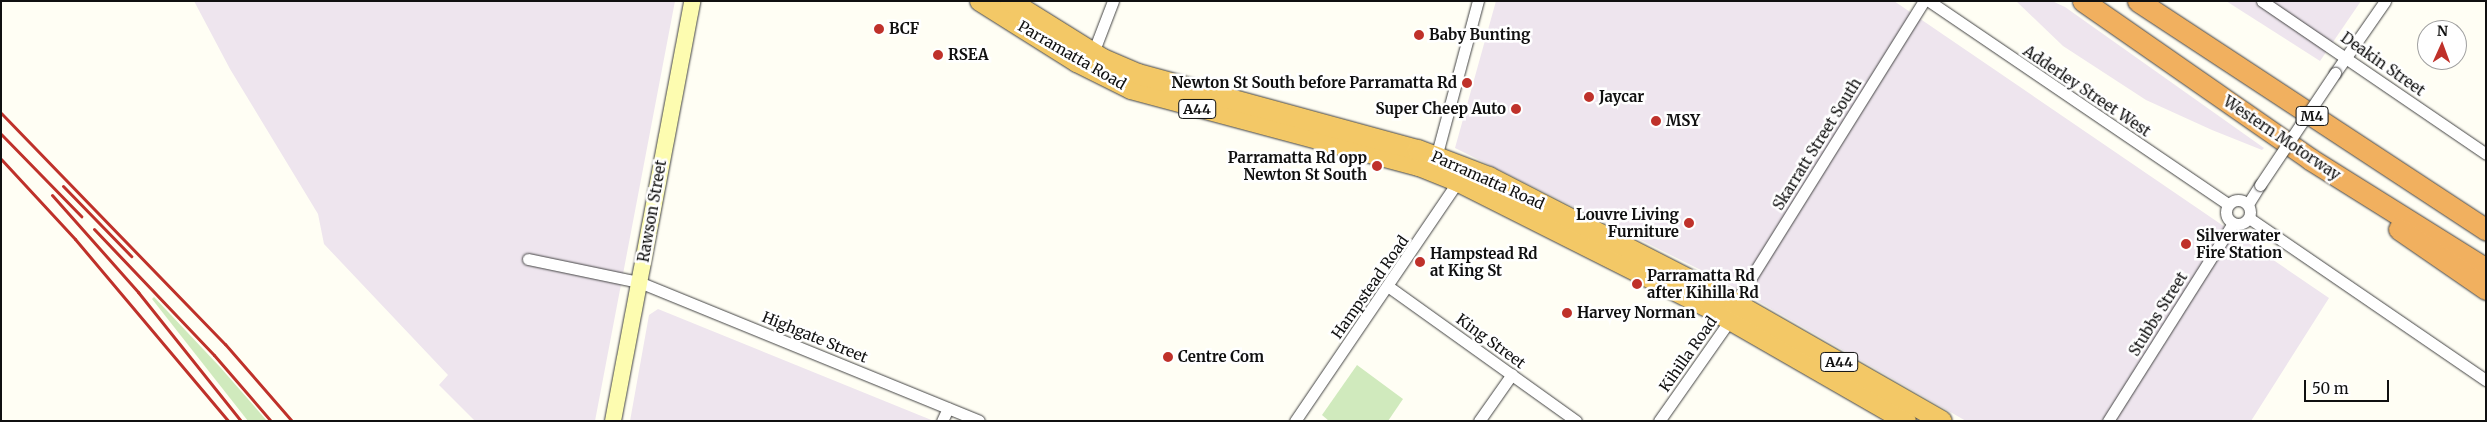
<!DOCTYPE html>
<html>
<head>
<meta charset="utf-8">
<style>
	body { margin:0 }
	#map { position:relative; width:2487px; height:422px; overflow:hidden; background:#fffef4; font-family:Merriweather,serif }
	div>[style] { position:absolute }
	.industrial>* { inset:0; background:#eee5ee }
	.green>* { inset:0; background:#d0eabd }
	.roads { filter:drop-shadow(0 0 1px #434343) drop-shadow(0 0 1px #434343) }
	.minor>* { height:11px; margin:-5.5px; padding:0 5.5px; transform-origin:5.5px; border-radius:5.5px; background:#fff }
	.minor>.ring { margin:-5.5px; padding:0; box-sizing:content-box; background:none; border:11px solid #fff; border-radius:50% }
	.secondary>* { height:16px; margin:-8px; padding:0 8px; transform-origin:8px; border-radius:8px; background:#fdfcb0 }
	.trunk>* { height:20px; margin:-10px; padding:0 10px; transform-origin:10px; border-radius:10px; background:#f3c866 }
	.motorway>* { height:21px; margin:-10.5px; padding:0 10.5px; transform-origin:10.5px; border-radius:10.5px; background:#f1b05f }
	.rail>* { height:3px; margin:-1.5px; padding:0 1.5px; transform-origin:1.5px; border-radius:1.5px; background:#bf312a }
	.bridges { filter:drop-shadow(0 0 1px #434343) drop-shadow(0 0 1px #434343) }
	.minor-bridge>* { height:11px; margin:-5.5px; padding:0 5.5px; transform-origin:5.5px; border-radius:5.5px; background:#fff }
	.dots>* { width:14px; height:14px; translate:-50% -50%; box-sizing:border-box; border:2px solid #fff; border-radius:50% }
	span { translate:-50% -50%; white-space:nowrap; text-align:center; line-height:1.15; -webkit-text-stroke:5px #fff; paint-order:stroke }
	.shield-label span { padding:1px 4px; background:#fff; border:1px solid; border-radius:4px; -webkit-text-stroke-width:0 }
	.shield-label { font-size:14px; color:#101010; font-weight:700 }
	.poi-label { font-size:15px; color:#101010; font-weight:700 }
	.left { translate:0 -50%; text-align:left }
	.right { translate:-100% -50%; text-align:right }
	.street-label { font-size:15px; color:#101010 }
	.frame { position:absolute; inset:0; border:2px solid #101010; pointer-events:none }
	.north { position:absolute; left:2417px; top:20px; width:50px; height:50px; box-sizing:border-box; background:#fff; border:1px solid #9f9f9f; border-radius:50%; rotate:2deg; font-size:14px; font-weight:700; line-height:20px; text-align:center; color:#101010 }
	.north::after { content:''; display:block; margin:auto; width:18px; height:22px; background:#bf312a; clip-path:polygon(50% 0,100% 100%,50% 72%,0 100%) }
	.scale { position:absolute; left:2304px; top:380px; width:85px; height:22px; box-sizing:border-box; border:2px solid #101010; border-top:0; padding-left:6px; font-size:15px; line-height:18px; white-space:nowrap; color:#101010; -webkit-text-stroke:4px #fff; paint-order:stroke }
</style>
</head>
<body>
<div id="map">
	<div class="industrial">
		<div style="clip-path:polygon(194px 1px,675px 1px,595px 421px,475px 421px,439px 385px,448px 375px,324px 244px,318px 214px,230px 69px)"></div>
		<div style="clip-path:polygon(1496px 1px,1894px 1px,2329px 298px,2251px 421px,1966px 421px,1721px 280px,1455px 148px)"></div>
		<div style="clip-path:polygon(2016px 1px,2052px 1px,2065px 7px,2264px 148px,2262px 150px,2212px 130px,2146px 100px,2063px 46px)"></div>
		<div style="clip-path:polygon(2226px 1px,2361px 1px,2320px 61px)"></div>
		<div style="clip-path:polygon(658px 309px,919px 415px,934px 421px,630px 421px,649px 315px)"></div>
	</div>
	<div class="green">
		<div style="clip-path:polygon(154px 297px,220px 367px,267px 421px,248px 421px,152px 299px)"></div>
		<div style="clip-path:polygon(1357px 365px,1403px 399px,1388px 421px,1329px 421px,1322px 415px)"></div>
	</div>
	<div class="roads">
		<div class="minor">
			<div style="left:1929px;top:1px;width:361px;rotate:34.2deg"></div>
			<div style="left:2262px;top:1px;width:271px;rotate:34.3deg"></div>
			<div style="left:1093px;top:53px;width:56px;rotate:-69deg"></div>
			<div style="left:2335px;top:73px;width:88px;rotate:-55.2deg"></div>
			<div style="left:1435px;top:161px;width:166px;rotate:-75deg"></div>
			<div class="ring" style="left:2226px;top:200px;width:13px;height:13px"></div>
			<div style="left:2248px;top:204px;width:22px;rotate:-58deg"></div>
			<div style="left:2249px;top:218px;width:287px;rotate:34.4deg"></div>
			<div style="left:528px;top:259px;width:113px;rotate:11.7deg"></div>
			<div style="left:639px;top:282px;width:367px;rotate:22.2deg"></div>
			<div style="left:1389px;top:287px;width:230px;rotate:35.6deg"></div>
			<div style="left:942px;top:421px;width:14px;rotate:-65deg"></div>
			<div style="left:1295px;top:421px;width:294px;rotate:-55.8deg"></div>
			<div style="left:1479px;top:421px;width:57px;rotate:-54.9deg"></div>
			<div style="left:1659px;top:421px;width:123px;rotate:-54.9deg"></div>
			<div style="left:1730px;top:320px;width:30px;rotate:-67deg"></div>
			<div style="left:1742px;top:292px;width:343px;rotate:-58deg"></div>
			<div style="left:2108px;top:421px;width:234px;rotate:-57.7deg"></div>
		</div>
		<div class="secondary">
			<div style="left:613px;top:421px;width:427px;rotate:-79.3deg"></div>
		</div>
		<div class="trunk">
			<div style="left:980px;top:1px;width:115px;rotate:32.2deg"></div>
			<div style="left:1077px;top:62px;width:60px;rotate:26.6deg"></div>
			<div style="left:1131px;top:89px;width:298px;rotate:15deg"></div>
			<div style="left:1419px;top:166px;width:43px;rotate:21.8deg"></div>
			<div style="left:1459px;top:182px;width:282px;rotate:26.7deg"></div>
			<div style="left:1711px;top:309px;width:225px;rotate:29.9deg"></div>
			<div style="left:1010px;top:1px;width:110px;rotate:31.9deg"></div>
			<div style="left:1103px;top:59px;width:38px;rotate:23deg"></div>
			<div style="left:1138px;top:74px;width:290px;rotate:15.2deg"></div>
			<div style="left:1418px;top:150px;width:76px;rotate:20.8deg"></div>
			<div style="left:1489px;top:177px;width:276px;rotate:27.1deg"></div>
			<div style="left:1735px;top:303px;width:238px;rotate:29.7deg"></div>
		</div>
		<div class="motorway">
			<div style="left:2083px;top:1px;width:277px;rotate:34.8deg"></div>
			<div style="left:2310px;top:159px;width:208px;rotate:32deg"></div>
			<div style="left:2138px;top:1px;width:417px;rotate:33.3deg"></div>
			<div style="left:2399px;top:229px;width:106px;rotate:34.6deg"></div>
		</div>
	</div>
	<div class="rail">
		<div style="left:1px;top:113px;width:322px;rotate:45.9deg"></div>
		<div style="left:225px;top:344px;width:102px;rotate:49deg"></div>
		<div style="left:1px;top:134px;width:115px;rotate:45.7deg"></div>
		<div style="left:1px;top:159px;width:109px;rotate:47.2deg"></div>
		<div style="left:75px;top:239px;width:238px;rotate:49.9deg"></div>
		<div style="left:63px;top:186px;width:98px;rotate:45.8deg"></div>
		<div style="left:52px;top:195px;width:130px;rotate:48.4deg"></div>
		<div style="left:138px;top:292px;width:165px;rotate:51.4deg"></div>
		<div style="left:94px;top:229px;width:174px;rotate:46.4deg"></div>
		<div style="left:214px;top:355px;width:87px;rotate:49.2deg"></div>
	</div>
	<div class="bridges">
		<div class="minor-bridge">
			<div style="left:2260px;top:185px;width:135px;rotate:-56.2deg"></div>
		</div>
	</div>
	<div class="dots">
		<div style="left:879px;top:29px;background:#bf312a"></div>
		<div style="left:1419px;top:35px;background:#bf312a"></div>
		<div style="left:938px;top:55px;background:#bf312a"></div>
		<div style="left:1467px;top:83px;background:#bf312a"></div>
		<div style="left:1589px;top:97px;background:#bf312a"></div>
		<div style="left:1516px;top:109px;background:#bf312a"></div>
		<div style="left:1656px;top:121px;background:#bf312a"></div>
		<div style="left:1377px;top:166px;background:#bf312a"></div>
		<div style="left:1689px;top:223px;background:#bf312a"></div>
		<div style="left:2186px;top:244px;background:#bf312a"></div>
		<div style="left:1420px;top:262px;background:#bf312a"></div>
		<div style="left:1637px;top:284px;background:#bf312a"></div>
		<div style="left:1567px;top:313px;background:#bf312a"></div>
		<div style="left:1168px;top:357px;background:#bf312a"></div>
	</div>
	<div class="shield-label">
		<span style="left:1197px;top:109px">A44</span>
		<span style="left:2312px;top:116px">M4</span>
		<span style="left:1839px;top:362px">A44</span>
	</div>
	<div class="poi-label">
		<span class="left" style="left:889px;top:29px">BCF</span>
		<span class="left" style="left:1429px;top:35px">Baby Bunting</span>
		<span class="left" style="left:948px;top:55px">RSEA</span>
		<span class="right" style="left:1457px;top:83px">Newton St South before Parramatta Rd</span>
		<span class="left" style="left:1599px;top:97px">Jaycar</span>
		<span class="right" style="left:1506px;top:109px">Super Cheep Auto</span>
		<span class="left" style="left:1666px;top:121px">MSY</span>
		<span class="right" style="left:1367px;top:166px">Parramatta Rd opp<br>Newton St South</span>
		<span class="right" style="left:1679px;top:223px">Louvre Living<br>Furniture</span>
		<span class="left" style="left:2196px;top:244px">Silverwater<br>Fire Station</span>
		<span class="left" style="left:1430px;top:262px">Hampstead Rd<br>at King St</span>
		<span class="left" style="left:1647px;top:284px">Parramatta Rd<br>after Kihilla Rd</span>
		<span class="left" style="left:1577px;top:313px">Harvey Norman</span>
		<span class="left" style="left:1178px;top:357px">Centre Com</span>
	</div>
	<div class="street-label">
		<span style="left:1072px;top:55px;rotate:30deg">Parramatta Road</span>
		<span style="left:2383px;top:64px;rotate:35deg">Deakin Street</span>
		<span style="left:2087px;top:91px;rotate:34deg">Adderley Street West</span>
		<span style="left:2282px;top:138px;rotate:34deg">Western Motorway</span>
		<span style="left:1817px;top:144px;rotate:-58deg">Skarratt Street South</span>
		<span style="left:1488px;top:180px;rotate:24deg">Parramatta Road</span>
		<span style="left:652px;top:211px;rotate:-80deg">Rawson Street</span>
		<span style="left:1370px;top:287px;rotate:-55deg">Hampstead Road</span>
		<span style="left:2158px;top:314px;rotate:-58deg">Stubbs Street</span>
		<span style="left:815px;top:337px;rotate:22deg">Highgate Street</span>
		<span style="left:1491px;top:341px;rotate:36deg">King Street</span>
		<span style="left:1688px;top:354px;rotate:-55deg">Kihilla Road</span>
	</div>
	<div class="frame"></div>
	<div class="north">N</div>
	<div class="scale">50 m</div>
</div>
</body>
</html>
